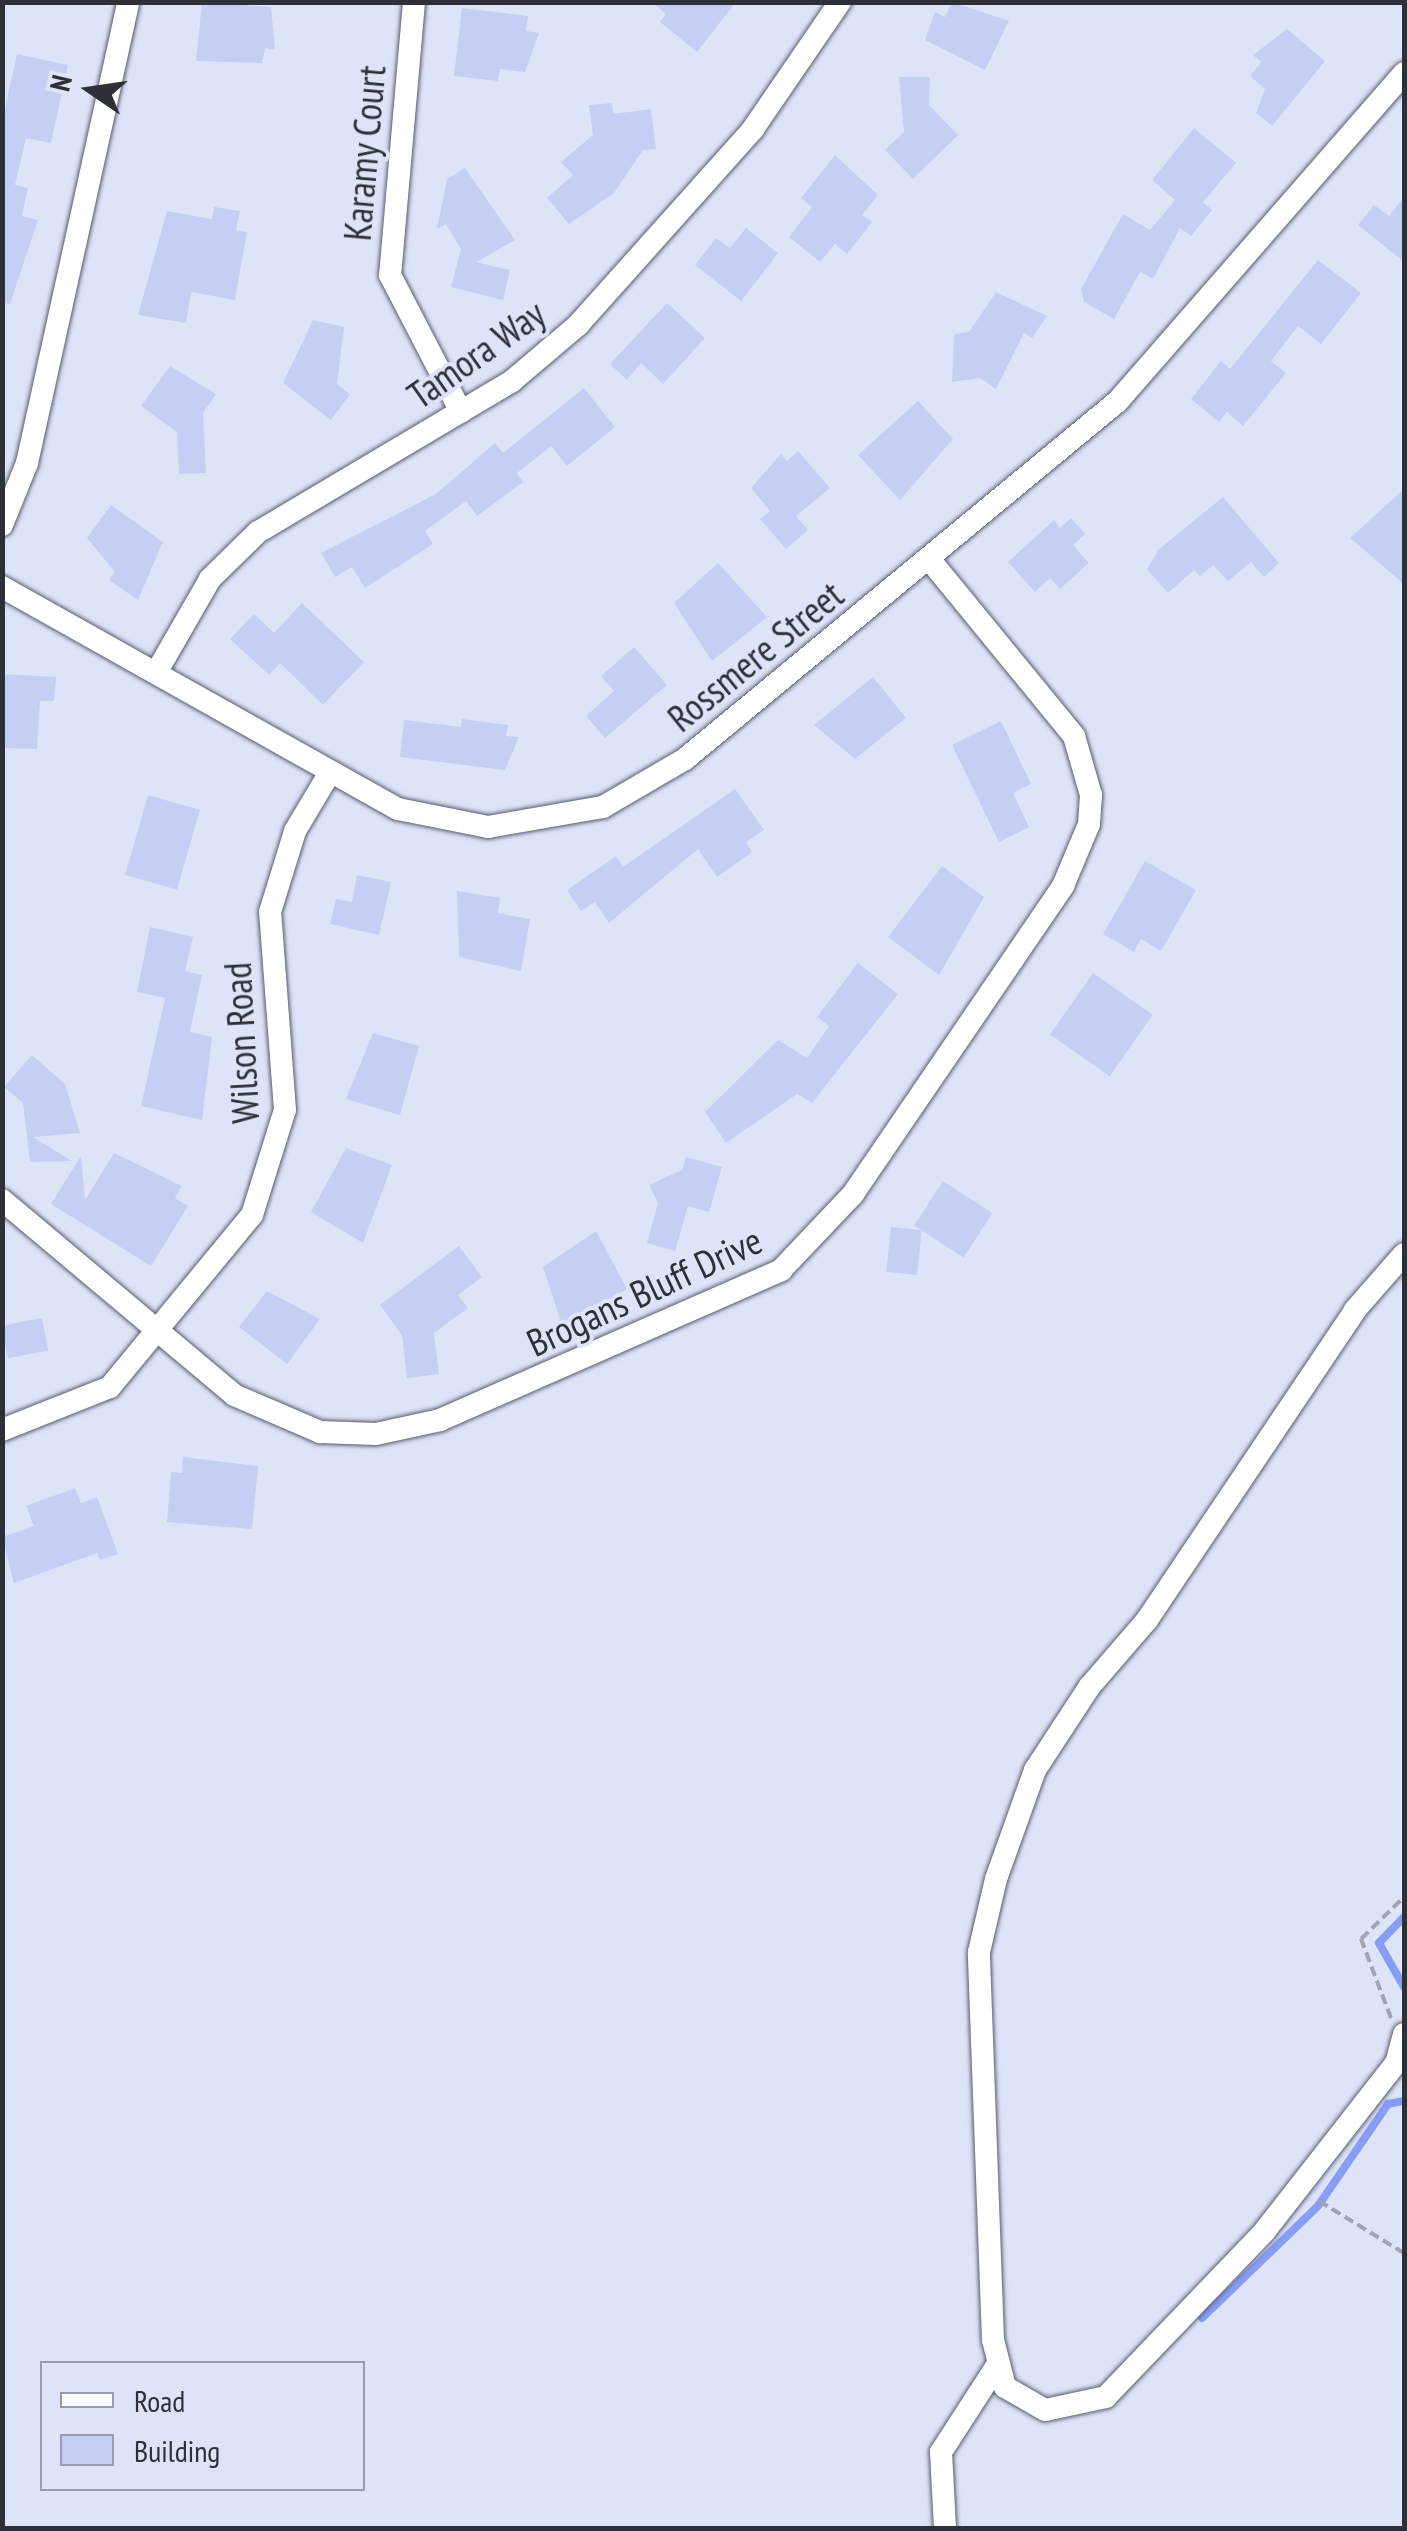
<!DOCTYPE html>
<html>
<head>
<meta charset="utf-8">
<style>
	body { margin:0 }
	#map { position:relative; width:1407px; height:2531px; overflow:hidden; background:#dee4f8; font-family:"PT Sans Narrow",sans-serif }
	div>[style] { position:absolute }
	.stream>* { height:8px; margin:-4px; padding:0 4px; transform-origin:4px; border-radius:4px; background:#899df4 }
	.building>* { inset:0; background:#c4cff3; transform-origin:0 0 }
	.path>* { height:4px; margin-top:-2px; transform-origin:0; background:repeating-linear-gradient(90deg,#a0a4b4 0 10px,transparent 0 15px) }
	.roads { filter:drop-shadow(0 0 2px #575c6c) drop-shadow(0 0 2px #575c6c) }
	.minor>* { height:22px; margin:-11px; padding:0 11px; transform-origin:11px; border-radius:11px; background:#fff }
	span { translate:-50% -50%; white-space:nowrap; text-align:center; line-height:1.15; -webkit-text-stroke:8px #dee4f8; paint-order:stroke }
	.street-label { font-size:38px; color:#2e3038 }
	.frame { position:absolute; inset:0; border:5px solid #2e3038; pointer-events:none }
	.legend { position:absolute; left:40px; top:2361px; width:325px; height:130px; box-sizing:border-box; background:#dee4f8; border:2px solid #989cab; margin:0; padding:12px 18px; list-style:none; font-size:30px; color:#2e3038 }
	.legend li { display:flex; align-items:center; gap:20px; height:50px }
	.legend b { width:50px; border:2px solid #989cab }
	.north { position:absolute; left:40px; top:40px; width:100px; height:100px; -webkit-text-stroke:8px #dee4f8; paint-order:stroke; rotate:283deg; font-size:28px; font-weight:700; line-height:40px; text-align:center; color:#2e3038 }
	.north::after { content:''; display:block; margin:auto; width:35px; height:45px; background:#2e3038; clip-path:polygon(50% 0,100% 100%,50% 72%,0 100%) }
</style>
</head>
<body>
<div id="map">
	<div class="stream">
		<div style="left:1404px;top:1917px;width:36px;rotate:134deg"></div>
		<div style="left:1379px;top:1943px;width:51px;rotate:60.4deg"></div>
		<div style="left:1202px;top:2318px;width:161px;rotate:-44deg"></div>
		<div style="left:1318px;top:2206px;width:124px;rotate:-55.5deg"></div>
		<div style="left:1388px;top:2104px;width:15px;rotate:-11deg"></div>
	</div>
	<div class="building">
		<div style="clip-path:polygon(202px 2px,271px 7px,275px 50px,265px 48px,262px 63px,196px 61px)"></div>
		<div style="clip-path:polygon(652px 2px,736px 2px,697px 52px,660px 22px,666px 14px)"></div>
		<div style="clip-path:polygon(952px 2px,1009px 21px,985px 70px,925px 40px,935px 12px,945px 17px)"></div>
		<div style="clip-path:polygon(462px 8px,528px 16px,526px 31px,539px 33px,525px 72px,500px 69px,498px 81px,454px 76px)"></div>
		<div style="clip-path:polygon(1287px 29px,1325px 61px,1272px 126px,1256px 113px,1265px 89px,1250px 76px,1261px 62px,1253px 55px)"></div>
		<div style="clip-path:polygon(17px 54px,68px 65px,51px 143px,26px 138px,15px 185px,28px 188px,22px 216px,38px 220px,10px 304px,2px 303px,2px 122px)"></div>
		<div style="clip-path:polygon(899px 77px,930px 77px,929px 105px,958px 135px,913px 179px,885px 150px,904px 132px)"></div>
		<div style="clip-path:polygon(612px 103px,613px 114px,651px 109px,656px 149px,643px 150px,614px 193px,569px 224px,547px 198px,573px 175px,561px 162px,593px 135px,589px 105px)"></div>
		<div style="clip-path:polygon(1194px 128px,1236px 163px,1203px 202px,1212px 210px,1191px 236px,1180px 228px,1153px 279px,1140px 272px,1114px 319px,1084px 302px,1081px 289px,1123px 214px,1150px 230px,1175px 200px,1152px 180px)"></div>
		<div style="clip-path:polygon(835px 155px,878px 195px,862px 215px,872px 222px,847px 254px,835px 244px,820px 262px,789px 237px,812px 207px,801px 198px)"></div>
		<div style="clip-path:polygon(465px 168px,515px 240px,476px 262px,510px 270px,503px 300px,451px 287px,461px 249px,446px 224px,437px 229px,447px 179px)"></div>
		<div style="clip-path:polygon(1404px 197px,1404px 262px,1358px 225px,1374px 205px,1389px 216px)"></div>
		<div style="clip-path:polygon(214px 207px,240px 211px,236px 230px,247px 232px,235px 300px,191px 292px,186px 323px,138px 315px,167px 211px,212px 219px)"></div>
		<div style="clip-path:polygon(746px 228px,778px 253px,741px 301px,695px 265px,716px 238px,730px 248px)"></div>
		<div style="clip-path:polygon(1318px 260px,1361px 293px,1321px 344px,1298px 326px,1271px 361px,1286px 373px,1243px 426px,1227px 412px,1219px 422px,1191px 399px,1221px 361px,1230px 369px)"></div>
		<div style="clip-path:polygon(996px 292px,1047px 316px,1032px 338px,1024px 333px,996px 389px,980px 378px,952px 382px,954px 334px,969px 332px)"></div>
		<div style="clip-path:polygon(667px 303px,705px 338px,663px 384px,641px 363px,627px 380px,610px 364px)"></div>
		<div style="clip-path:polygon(313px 320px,344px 327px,337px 384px,350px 394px,331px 420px,283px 383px)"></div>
		<div style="clip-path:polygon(170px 366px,216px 394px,203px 413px,206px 473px,179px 474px,177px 432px,141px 406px)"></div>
		<div style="clip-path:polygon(584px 388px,615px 427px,567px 466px,551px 446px,517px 473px,523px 482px,477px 516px,466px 501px,425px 531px,433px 544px,365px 588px,352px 567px,335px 577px,321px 553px,436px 494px,495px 443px,503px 453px)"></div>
		<div style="clip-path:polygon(918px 401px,953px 439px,900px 500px,858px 455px)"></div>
		<div style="clip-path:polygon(798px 451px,830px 488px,796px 516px,808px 530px,786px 549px,760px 519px,770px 511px,751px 488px,781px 454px,787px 461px)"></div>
		<div style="clip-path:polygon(1404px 489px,1404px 584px,1350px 538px)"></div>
		<div style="clip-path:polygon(1223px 497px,1279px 563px,1264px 577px,1251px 562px,1228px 581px,1213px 565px,1200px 576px,1194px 570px,1168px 593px,1147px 569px,1158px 550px)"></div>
		<div style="clip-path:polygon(111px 505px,163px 542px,138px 600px,109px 580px,115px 572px,87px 538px)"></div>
		<div style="clip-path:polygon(1071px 518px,1085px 534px,1073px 545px,1089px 563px,1060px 589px,1050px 578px,1035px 592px,1008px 562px,1054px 520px,1060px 528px)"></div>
		<div style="clip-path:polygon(718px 563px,767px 617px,712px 661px,674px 603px)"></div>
		<div style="clip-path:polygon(302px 603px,364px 662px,323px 705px,280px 663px,269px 675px,230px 639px,254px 614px,274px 633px)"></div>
		<div style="clip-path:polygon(634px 647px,667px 685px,605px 738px,586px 716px,614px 691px,601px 676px)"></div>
		<div style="clip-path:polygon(2px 674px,56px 677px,54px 701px,40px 701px,37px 749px,2px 748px)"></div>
		<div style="clip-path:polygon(873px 677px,906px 718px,855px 759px,814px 725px)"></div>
		<div style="clip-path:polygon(462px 719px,508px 725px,506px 736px,519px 737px,505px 770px,400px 757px,404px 720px,461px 727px)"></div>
		<div style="clip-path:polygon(1001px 721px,1031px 784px,1013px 793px,1029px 827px,999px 842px,952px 745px)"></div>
		<div style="clip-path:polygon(735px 789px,764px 830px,746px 842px,752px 852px,717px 877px,698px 849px,609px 923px,595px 902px,581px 911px,567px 890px,616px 856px,623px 867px)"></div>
		<div style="left:148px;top:795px;width:54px;height:83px;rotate:16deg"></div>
		<div style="clip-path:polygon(1145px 861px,1196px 890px,1161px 951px,1141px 939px,1134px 952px,1103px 934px)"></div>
		<div style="clip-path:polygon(942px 866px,984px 897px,939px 975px,888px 937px)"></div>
		<div style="clip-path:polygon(357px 875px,391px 882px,379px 935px,330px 924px,336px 899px,352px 902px)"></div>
		<div style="clip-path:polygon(457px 891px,500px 898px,498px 913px,530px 919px,521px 971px,459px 957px)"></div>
		<div style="clip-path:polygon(150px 927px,193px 937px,185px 971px,202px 975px,190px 1032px,212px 1037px,202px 1120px,141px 1106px,165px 998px,137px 992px)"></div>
		<div style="clip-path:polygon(858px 963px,898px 994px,812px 1103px,797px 1094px,726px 1143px,705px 1112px,778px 1040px,807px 1058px,829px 1026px,817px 1017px)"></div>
		<div style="left:1093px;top:973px;width:73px;height:75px;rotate:35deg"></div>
		<div style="clip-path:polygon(373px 1033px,419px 1046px,400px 1115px,346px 1099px)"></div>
		<div style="clip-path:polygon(32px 1055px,65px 1084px,80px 1133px,33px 1137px,72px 1161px,30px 1162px,23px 1103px,4px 1087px)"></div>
		<div style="clip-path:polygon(346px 1148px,392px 1165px,363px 1243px,311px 1212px)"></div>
		<div style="clip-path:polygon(114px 1153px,182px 1186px,175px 1198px,188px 1206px,151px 1266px,51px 1204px,81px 1156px,85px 1200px)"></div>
		<div style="clip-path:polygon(686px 1157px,722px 1167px,709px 1212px,688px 1206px,675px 1251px,647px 1243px,658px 1203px,649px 1185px,682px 1170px)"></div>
		<div style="left:943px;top:1181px;width:59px;height:53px;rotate:33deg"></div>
		<div style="left:891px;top:1227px;width:31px;height:45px;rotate:6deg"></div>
		<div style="clip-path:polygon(596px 1231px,627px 1289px,562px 1325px,543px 1267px)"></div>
		<div style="clip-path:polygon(459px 1246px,482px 1277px,458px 1295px,468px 1308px,434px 1333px,439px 1374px,407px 1378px,402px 1335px,380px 1305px)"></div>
		<div style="clip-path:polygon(267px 1291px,320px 1319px,287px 1364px,239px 1327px)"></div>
		<div style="left:42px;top:1318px;width:33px;height:41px;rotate:79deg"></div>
		<div style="clip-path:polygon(183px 1457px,258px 1466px,252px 1529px,167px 1522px,171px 1472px,182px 1473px)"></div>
		<div style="clip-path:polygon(75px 1488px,81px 1503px,97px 1497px,118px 1554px,100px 1560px,97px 1553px,14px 1583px,2px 1537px,34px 1526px,26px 1506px)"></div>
	</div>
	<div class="path">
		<div style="left:1391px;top:2018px;width:85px;rotate:-110.8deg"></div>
		<div style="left:1361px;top:1939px;width:60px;rotate:-44.3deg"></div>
		<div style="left:1319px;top:2201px;width:100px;rotate:31.5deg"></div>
	</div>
	<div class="roads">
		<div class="minor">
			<div style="left:414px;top:2px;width:274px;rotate:95deg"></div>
			<div style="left:390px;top:275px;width:154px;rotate:62.6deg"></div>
			<div style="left:2px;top:525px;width:67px;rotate:-68deg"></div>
			<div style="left:27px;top:463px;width:472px;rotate:-77.6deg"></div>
			<div style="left:2px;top:587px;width:454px;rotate:29.3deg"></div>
			<div style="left:398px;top:809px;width:92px;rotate:11.3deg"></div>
			<div style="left:488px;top:827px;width:117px;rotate:-9.9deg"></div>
			<div style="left:603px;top:807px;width:95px;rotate:-30.3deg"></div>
			<div style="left:685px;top:759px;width:562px;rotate:-39.58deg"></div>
			<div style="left:1118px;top:401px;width:435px;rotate:-48.9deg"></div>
			<div style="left:156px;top:673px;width:108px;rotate:-60.1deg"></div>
			<div style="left:210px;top:579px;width:67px;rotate:-44.4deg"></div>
			<div style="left:258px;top:532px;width:295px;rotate:-30.7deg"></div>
			<div style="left:512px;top:381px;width:87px;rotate:-40.3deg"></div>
			<div style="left:578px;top:325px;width:263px;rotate:-48.2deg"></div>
			<div style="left:753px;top:129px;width:154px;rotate:-55.6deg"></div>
			<div style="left:2px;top:1200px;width:303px;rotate:40deg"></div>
			<div style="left:234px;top:1395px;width:94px;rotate:23.3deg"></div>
			<div style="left:320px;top:1432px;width:56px;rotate:2deg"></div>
			<div style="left:376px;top:1434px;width:66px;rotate:-12.3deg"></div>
			<div style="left:440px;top:1420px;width:373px;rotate:-23.7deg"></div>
			<div style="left:781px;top:1270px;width:105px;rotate:-46.5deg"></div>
			<div style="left:853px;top:1194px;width:373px;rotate:-55.7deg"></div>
			<div style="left:1063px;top:886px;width:67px;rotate:-67.2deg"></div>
			<div style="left:1089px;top:824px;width:29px;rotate:-86deg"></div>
			<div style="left:1091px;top:795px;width:61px;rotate:-106.1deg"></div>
			<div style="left:1074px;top:736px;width:229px;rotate:-129.3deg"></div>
			<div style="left:2px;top:1430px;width:116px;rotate:-21.7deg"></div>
			<div style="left:110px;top:1387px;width:223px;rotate:-50.5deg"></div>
			<div style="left:252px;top:1215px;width:110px;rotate:-72.6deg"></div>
			<div style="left:285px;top:1110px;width:199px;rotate:-94.3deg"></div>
			<div style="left:270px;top:912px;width:85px;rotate:-72.8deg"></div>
			<div style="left:295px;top:831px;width:66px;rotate:-59.2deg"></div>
			<div style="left:1404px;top:2034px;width:30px;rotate:105deg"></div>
			<div style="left:1396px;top:2063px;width:214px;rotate:128deg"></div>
			<div style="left:1264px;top:2232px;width:228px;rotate:133.8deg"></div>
			<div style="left:1106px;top:2397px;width:62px;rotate:168deg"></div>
			<div style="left:1045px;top:2410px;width:46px;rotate:-150.1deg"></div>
			<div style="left:1005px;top:2387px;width:49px;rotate:-104.3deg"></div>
			<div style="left:993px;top:2340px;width:388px;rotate:-92.1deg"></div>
			<div style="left:979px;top:1952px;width:75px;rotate:-76.9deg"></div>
			<div style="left:996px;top:1879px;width:116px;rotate:-70.3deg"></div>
			<div style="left:1035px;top:1770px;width:100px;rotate:-56.8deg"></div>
			<div style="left:1090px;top:1686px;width:87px;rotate:-49.2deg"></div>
			<div style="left:1147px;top:1620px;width:373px;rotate:-56.1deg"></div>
			<div style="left:1355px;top:1310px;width:74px;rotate:-48.8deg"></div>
			<div style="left:945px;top:2528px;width:76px;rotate:-93deg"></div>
			<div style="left:941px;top:2452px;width:101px;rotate:-57.1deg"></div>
		</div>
	</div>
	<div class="street-label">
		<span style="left:364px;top:153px;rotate:-85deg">Karamy Court</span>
		<span style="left:476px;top:354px;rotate:-35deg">Tamora Way</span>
		<span style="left:755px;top:656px;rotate:-39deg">Rossmere Street</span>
		<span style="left:241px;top:1043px;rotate:-93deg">Wilson Road</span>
		<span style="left:644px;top:1291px;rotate:-25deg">Brogans Bluff Drive</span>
	</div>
	<div class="frame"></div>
	<ul class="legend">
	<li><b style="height:12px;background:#fff"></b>Road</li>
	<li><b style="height:28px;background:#c4cff3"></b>Building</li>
	</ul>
	<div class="north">N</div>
</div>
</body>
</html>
